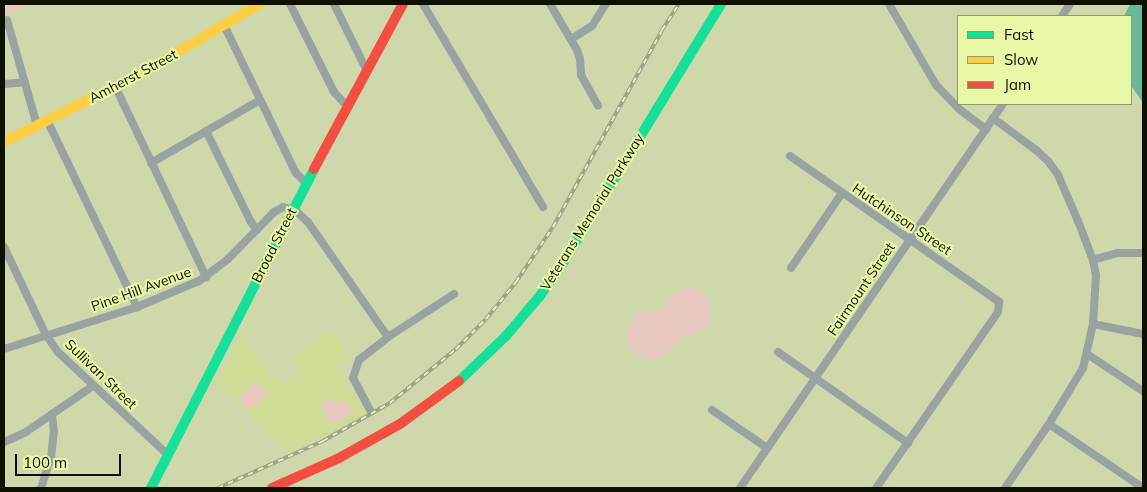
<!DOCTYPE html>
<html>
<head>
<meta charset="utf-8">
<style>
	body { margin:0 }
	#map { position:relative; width:1147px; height:492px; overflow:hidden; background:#cfd8ab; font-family:Mulish,sans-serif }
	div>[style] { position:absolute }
	.built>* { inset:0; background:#cedc96 }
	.green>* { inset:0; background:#e7c9c0 }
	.water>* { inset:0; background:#69b89c }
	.street>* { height:8px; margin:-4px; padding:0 4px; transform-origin:4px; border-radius:4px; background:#99a3a2 }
	.fast>* { height:10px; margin:-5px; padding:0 5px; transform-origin:5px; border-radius:5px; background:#16e098 }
	.slow>* { height:10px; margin:-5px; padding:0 5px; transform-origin:5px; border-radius:5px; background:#ffcf43 }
	.jam>* { height:10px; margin:-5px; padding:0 5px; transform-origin:5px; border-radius:5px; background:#f24e42 }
	.rail>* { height:4px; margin-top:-2px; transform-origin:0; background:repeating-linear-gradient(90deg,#e7f8a6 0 5.5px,#97a08c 0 11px); box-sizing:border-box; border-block:1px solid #97a08c }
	span { translate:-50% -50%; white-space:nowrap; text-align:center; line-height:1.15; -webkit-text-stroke:4px #e7f8a6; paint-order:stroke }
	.street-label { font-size:14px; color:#0e1100 }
	.frame { position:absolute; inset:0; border:5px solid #0e1100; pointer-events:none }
	.legend { position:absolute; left:957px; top:15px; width:175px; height:90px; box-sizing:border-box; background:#e7f8a6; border:1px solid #909c64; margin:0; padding:6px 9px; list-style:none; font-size:15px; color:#0e1100 }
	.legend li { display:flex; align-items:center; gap:10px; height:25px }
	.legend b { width:25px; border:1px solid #909c64 }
	.scale { position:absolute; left:15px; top:454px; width:106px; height:22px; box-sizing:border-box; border:2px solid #0e1100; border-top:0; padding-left:6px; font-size:15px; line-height:18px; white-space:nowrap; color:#0e1100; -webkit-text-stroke:4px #e7f8a6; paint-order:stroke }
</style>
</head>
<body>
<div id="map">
	<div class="built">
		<div style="clip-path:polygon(333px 330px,351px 357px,336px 367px,366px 413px,289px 452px,217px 384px,241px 336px,282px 385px,301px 372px,291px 358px)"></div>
	</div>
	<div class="green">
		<div style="clip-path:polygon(4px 4px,32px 4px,4px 15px)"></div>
		<div style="clip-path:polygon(692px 287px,701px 291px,710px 306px,709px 318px,703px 331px,684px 337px,660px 358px,648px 360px,630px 349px,626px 340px,630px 326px,639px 312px,661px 309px,677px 292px)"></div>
		<div style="clip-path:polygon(255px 381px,268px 393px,249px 410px,238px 400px)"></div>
		<div style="clip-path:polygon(333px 397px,337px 404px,345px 399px,353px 411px,332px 425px,320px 405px)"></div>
	</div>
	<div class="water">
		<div style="clip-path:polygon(1130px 4px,1143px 4px,1143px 103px,1131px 85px,1131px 16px,1124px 16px)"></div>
	</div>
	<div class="street">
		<div style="left:290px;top:4px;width:98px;rotate:63.4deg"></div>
		<div style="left:334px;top:92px;width:21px;rotate:47deg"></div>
		<div style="left:334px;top:4px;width:75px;rotate:63.8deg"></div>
		<div style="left:423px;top:4px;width:236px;rotate:59.4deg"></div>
		<div style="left:550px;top:4px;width:53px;rotate:59.6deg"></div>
		<div style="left:577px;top:50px;width:9px;rotate:72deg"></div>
		<div style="left:580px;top:59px;width:16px;rotate:86deg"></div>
		<div style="left:581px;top:75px;width:35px;rotate:61deg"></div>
		<div style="left:889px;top:4px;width:94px;rotate:59.9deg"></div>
		<div style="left:936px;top:85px;width:33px;rotate:46deg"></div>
		<div style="left:959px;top:109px;width:34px;rotate:37deg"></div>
		<div style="left:1062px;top:16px;width:14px;rotate:-56deg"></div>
		<div style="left:7px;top:20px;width:109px;rotate:74.1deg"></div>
		<div style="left:224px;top:25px;width:165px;rotate:64.1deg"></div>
		<div style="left:296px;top:173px;width:14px;rotate:45deg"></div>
		<div style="left:571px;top:39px;width:25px;rotate:-32deg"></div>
		<div style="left:592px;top:26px;width:26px;rotate:-58deg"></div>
		<div style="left:4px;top:84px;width:21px;rotate:-5deg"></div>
		<div style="left:115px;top:86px;width:212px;rotate:64.5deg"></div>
		<div style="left:993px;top:118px;width:54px;rotate:36.7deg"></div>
		<div style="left:1036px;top:150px;width:16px;rotate:43deg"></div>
		<div style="left:1048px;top:161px;width:17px;rotate:54deg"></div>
		<div style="left:1058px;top:175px;width:50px;rotate:66.5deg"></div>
		<div style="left:1078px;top:221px;width:42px;rotate:69deg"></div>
		<div style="left:1093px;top:260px;width:15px;rotate:79deg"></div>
		<div style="left:1096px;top:275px;width:49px;rotate:93.5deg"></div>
		<div style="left:1093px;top:324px;width:45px;rotate:102.8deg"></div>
		<div style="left:1083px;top:368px;width:66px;rotate:121.3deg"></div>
		<div style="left:1049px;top:424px;width:78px;rotate:124.5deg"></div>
		<div style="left:47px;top:120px;width:208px;rotate:64.3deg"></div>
		<div style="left:206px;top:131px;width:102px;rotate:63.7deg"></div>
		<div style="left:251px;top:222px;width:10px;rotate:53deg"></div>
		<div style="left:790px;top:156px;width:255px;rotate:34.9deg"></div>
		<div style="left:999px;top:302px;width:10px;rotate:96deg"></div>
		<div style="left:998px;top:312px;width:214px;rotate:124.7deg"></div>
		<div style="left:151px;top:163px;width:126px;rotate:-30deg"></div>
		<div style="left:4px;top:247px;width:98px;rotate:64.5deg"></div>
		<div style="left:46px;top:335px;width:21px;rotate:55deg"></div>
		<div style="left:58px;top:352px;width:151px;rotate:43.1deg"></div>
		<div style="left:1093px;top:260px;width:26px;rotate:-16deg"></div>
		<div style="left:1118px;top:253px;width:25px"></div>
		<div style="left:791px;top:268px;width:91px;rotate:-55.8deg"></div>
		<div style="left:1093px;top:324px;width:51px;rotate:11.3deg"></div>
		<div style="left:4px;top:349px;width:139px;rotate:-17.5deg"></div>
		<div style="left:137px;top:307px;width:67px;rotate:-22.8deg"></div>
		<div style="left:199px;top:281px;width:36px;rotate:-37deg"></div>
		<div style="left:228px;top:259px;width:66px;rotate:-45.6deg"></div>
		<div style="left:274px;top:212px;width:10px;rotate:-29deg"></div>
		<div style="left:283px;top:207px;width:14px;rotate:17deg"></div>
		<div style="left:296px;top:211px;width:16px;rotate:43deg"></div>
		<div style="left:308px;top:222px;width:140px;rotate:55.2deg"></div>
		<div style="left:778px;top:352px;width:159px;rotate:35deg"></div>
		<div style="left:1087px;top:354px;width:67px;rotate:33.5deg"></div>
		<div style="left:370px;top:410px;width:36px;rotate:-118deg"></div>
		<div style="left:353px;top:378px;width:19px;rotate:-72deg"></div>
		<div style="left:359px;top:360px;width:37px;rotate:-38deg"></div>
		<div style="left:388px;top:337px;width:79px;rotate:-33.1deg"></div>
		<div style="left:712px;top:410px;width:67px;rotate:34.6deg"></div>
		<div style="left:1049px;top:424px;width:114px;rotate:34.2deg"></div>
		<div style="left:4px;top:442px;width:24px;rotate:-24deg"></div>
		<div style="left:26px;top:432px;width:81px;rotate:-34.5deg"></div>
		<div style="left:41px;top:488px;width:32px;rotate:-72deg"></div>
		<div style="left:51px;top:458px;width:27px;rotate:-84deg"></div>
		<div style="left:54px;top:431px;width:17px;rotate:-97deg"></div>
		<div style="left:740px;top:488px;width:465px;rotate:-55.6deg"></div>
	</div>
	<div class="fast">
		<div style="left:459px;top:381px;width:65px;rotate:-43.8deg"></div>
		<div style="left:506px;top:336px;width:51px;rotate:-49.8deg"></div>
		<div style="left:539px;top:297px;width:42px;rotate:-54.8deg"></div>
		<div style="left:563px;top:263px;width:303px;rotate:-58.6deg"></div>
		<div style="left:151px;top:488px;width:358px;rotate:-62.9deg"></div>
	</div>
	<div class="slow">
		<div style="left:4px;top:142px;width:152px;rotate:-26.6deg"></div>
		<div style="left:140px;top:74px;width:139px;rotate:-30.3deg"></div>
	</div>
	<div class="jam">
		<div style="left:314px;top:169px;width:187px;rotate:-61.7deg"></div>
		<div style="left:272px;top:488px;width:73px;rotate:-24.1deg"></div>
		<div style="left:339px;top:458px;width:70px;rotate:-29.1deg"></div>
		<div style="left:400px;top:424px;width:73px;rotate:-36.1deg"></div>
	</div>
	<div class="rail">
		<div style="left:218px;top:488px;width:115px;rotate:-24.1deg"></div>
		<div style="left:323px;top:441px;width:77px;rotate:-29.6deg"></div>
		<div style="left:390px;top:403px;width:85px;rotate:-39.3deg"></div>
		<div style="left:456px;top:349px;width:42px;rotate:-45deg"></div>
		<div style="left:486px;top:319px;width:48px;rotate:-51deg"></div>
		<div style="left:516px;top:282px;width:66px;rotate:-56.1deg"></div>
		<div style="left:553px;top:227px;width:225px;rotate:-61deg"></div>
		<div style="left:662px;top:30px;width:31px;rotate:-57deg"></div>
	</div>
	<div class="street-label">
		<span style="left:133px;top:76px;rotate:-28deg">Amherst Street</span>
		<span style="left:592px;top:212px;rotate:-58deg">Veterans Memorial Parkway</span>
		<span style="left:902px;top:219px;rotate:34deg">Hutchinson Street</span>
		<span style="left:274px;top:245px;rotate:-63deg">Broad Street</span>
		<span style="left:141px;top:289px;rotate:-20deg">Pine Hill Avenue</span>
		<span style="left:861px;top:289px;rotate:-56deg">Fairmount Street</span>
		<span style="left:101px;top:374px;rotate:44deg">Sullivan Street</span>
	</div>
	<div class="frame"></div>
	<ul class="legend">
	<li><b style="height:6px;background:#16e098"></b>Fast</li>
	<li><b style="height:6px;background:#ffcf43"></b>Slow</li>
	<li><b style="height:6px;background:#f24e42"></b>Jam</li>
	</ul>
	<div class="scale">100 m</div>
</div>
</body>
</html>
